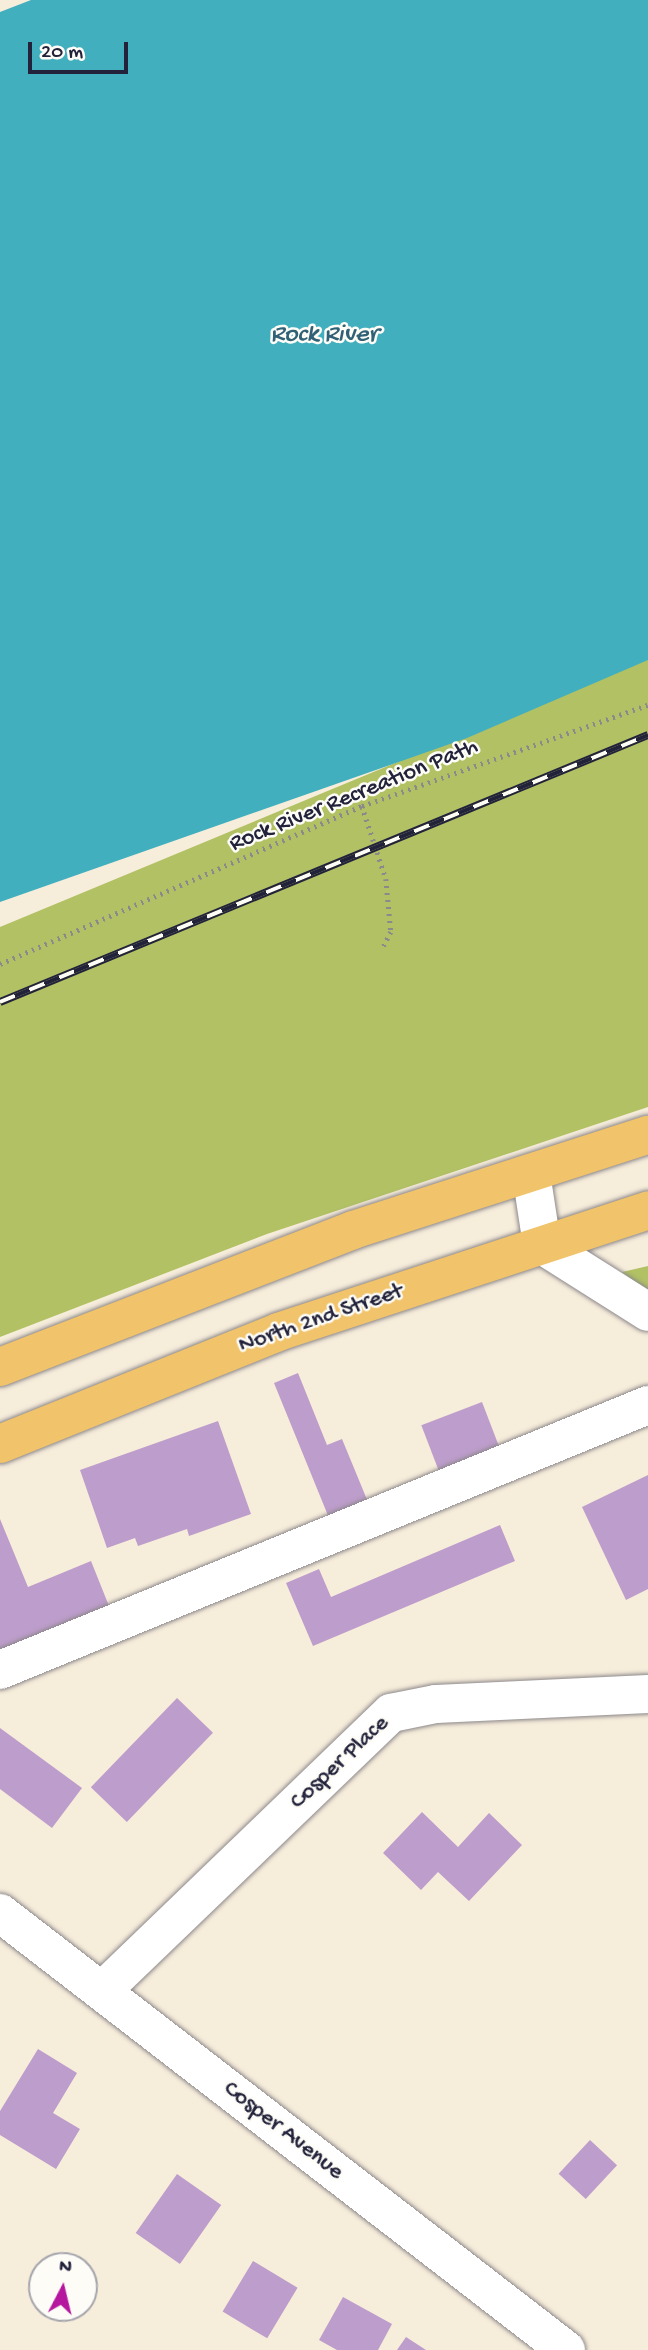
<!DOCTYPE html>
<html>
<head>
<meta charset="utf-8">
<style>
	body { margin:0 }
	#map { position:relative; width:648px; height:2350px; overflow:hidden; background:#f7eddb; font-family:"Gochi Hand",sans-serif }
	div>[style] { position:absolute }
	.green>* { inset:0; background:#b1c164 }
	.water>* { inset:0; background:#42afbf }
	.building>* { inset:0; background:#bd9dcb; transform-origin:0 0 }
	.path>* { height:4.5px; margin-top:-2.25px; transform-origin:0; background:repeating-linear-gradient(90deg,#8c888b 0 2px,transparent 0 7px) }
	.roads { filter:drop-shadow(0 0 2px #8c888b) drop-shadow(0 0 2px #8c888b) }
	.minor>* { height:38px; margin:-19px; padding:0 19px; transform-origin:19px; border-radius:19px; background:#fff }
	.major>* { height:38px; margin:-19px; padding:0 19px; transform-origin:19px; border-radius:19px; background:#f1c36a }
	.rail>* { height:8px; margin-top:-4px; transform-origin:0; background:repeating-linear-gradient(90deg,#fdfcf7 0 16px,#22223b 0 32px); box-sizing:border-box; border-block:2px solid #22223b }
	span { translate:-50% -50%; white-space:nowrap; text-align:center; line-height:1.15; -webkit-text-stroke:5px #fdfcf7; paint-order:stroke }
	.street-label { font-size:24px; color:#22223b }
	.water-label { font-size:26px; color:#306176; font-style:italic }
	.north { position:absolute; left:28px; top:2252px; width:70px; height:70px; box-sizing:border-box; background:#fdfcf7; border:2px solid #a5a5ac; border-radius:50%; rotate:7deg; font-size:19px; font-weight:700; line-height:28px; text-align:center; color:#22223b }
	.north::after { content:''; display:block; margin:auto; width:24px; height:32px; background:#b5179e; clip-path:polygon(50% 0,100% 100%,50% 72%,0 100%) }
	.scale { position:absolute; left:28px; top:42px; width:100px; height:32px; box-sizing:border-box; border:4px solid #22223b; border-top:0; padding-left:9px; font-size:21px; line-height:24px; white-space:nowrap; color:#22223b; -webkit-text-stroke:5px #fdfcf7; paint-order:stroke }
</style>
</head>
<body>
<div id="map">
	<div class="green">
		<div style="clip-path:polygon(648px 658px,648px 1107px,267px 1234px,0 1337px,0 927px)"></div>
		<div style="clip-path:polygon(648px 1266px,648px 1292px,622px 1272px)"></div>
	</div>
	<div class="water">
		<div style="clip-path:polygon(31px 0,648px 0,648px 660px,467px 738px,0 902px,0 12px)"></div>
	</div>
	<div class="building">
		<div style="clip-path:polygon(298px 1373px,327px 1445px,342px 1439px,368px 1502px,329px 1518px,274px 1383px)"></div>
		<div style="left:482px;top:1402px;width:49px;height:65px;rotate:69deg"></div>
		<div style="clip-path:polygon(218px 1421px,251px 1514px,189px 1536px,187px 1529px,138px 1546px,135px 1538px,107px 1548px,80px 1470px)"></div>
		<div style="clip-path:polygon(648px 1475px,648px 1589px,626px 1600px,582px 1507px)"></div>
		<div style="clip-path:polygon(0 1519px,28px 1587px,91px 1561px,111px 1611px,0 1656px)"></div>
		<div style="clip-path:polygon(500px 1525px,515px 1561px,313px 1646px,286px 1583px,319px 1569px,331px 1597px)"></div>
		<div style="left:177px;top:1698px;width:50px;height:124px;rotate:44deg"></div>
		<div style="clip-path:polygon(0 1728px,82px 1788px,52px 1828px,0 1789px)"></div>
		<div style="clip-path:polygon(422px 1812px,458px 1847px,489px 1813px,522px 1845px,469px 1901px,438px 1872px,421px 1890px,383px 1853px)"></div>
		<div style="clip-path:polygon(38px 2049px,77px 2073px,53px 2113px,80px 2129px,56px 2169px,0 2135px,0 2111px)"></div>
		<div style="left:590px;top:2140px;width:37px;height:46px;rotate:43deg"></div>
		<div style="left:177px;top:2174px;width:54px;height:72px;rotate:35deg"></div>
		<div style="left:253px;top:2261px;width:52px;height:59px;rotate:31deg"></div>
		<div style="clip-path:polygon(343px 2297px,392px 2324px,378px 2350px,337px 2350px,319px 2340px)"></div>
		<div style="clip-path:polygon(406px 2337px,426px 2350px,397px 2350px)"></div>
	</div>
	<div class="path">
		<div style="left:362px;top:806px;width:77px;rotate:71.8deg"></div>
		<div style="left:386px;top:879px;width:53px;rotate:84.6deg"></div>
		<div style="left:391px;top:932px;width:16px;rotate:117deg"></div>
		<div style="left:0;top:964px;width:395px;rotate:-23.6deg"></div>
		<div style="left:362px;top:806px;width:303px;rotate:-19.5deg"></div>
	</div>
	<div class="roads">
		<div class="minor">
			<div style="left:531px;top:1173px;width:73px;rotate:81.3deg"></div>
			<div style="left:542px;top:1245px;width:125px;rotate:32.3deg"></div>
			<div style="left:0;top:1670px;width:700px;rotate:-22.24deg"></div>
			<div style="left:0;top:1913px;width:715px;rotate:37.67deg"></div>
			<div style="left:102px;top:1991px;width:401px;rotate:-43.9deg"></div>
			<div style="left:391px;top:1713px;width:46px;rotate:-11.3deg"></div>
			<div style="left:436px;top:1704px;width:212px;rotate:-2.7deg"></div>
		</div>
		<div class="major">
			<div style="left:0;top:1367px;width:379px;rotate:-21.2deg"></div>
			<div style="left:353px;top:1230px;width:310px;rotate:-17.9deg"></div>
			<div style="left:0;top:1444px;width:300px;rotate:-21.9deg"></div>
			<div style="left:278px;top:1332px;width:390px;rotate:-18.2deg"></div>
		</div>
	</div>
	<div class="rail">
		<div style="left:0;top:1002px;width:701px;rotate:-22.39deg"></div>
	</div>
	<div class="street-label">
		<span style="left:354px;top:796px;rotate:-22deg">Rock River Recreation Path</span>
		<span style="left:321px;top:1319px;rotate:-19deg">North 2nd Street</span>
		<span style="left:340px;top:1763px;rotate:-43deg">Cosper Place</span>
		<span style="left:283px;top:2131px;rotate:38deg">Cosper Avenue</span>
	</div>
	<div class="water-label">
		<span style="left:324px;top:336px">Rock River</span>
	</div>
	<div class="north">N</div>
	<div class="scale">20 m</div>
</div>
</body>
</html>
